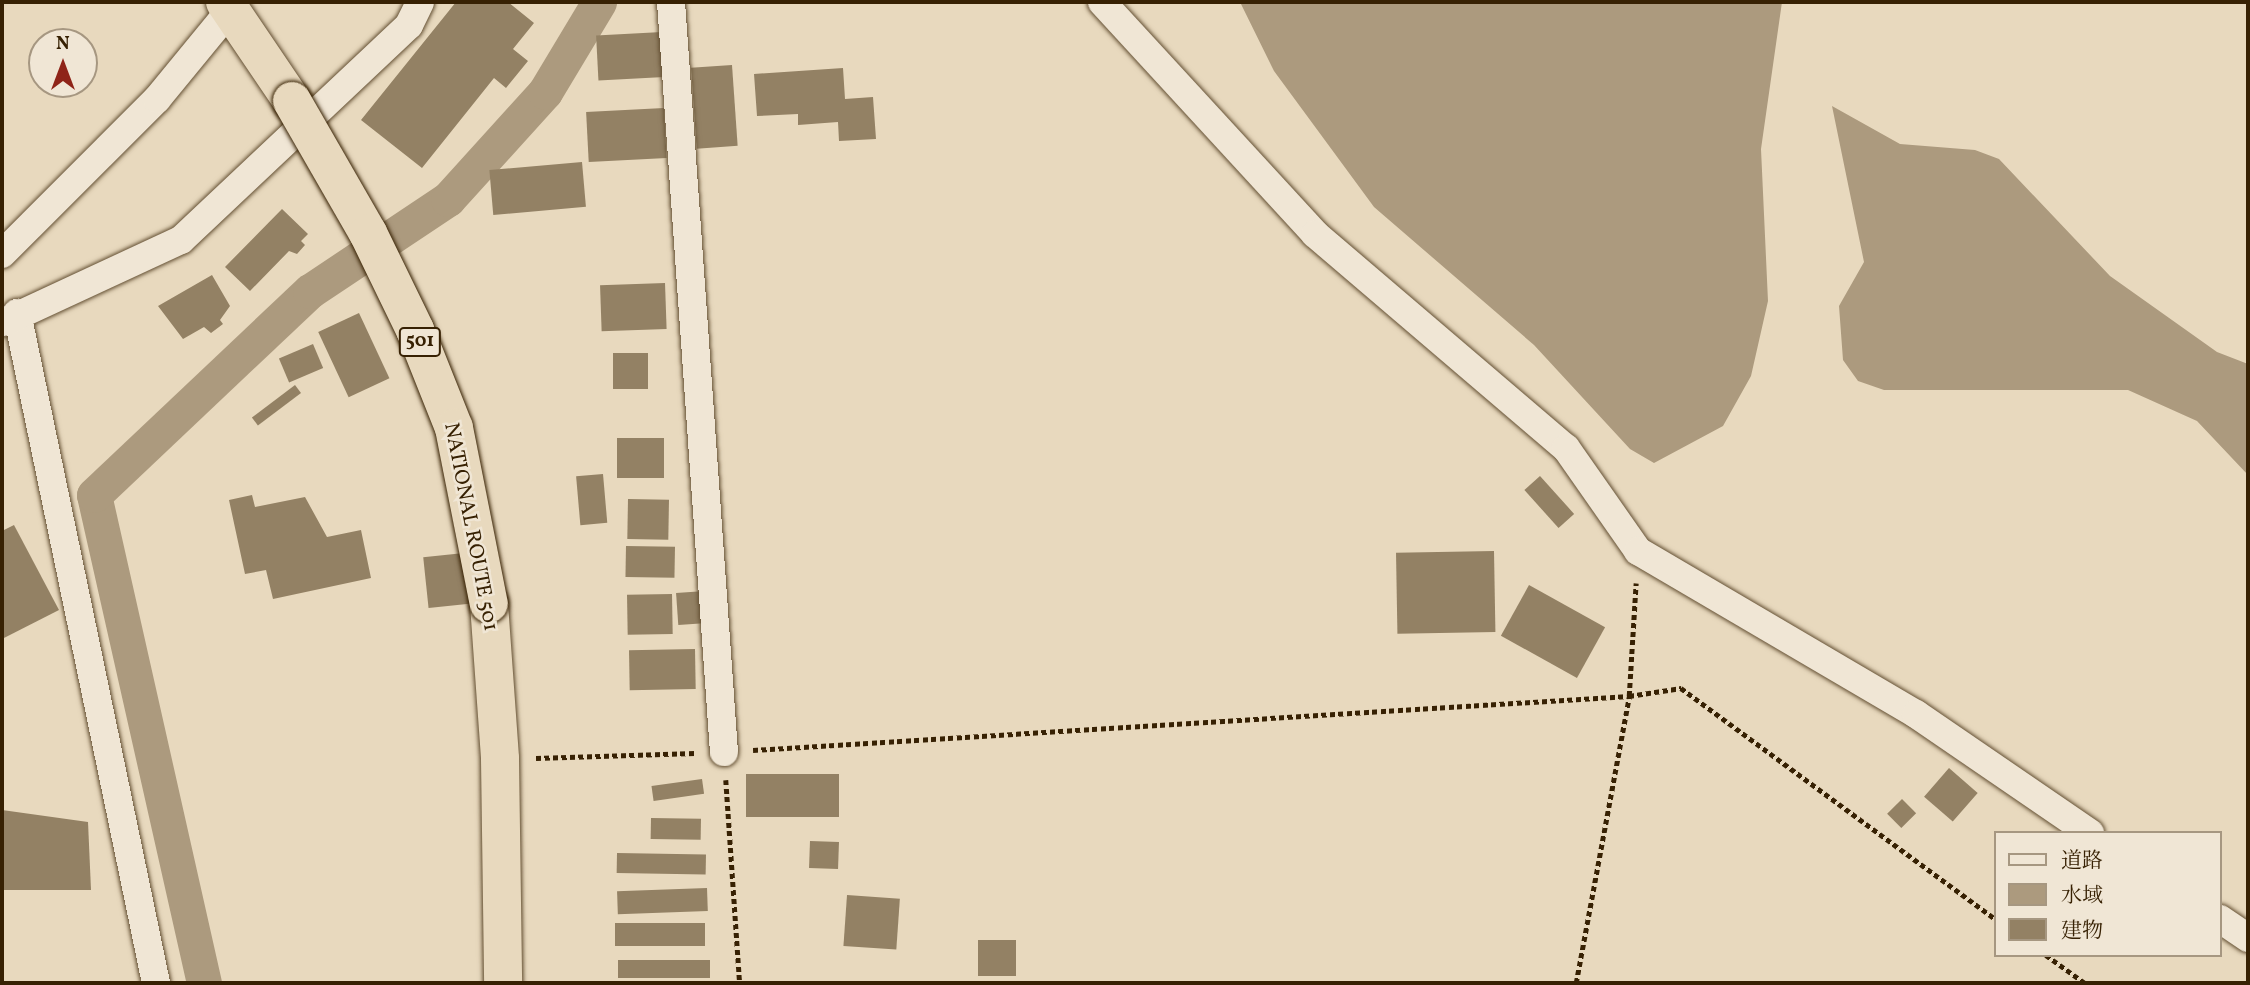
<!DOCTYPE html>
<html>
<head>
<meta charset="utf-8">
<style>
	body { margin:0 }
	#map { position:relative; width:2250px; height:985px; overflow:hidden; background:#e8d9be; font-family:Vollkorn,"Noto Serif JP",serif }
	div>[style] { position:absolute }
	.water>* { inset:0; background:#ac9a7e }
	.canal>* { height:35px; margin:-17.5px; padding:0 17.5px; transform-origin:17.5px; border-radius:17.5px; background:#ac9a7e }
	.building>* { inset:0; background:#938164; transform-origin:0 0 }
	.path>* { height:4.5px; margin-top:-2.25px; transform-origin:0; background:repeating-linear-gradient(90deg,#372103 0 5px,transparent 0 8.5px) }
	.roads { filter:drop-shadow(0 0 2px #634f32) drop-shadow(0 0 2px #634f32) }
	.street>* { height:28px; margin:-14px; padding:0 14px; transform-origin:14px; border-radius:14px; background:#f0e6d5 }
	.highway>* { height:38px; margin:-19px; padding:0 19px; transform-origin:19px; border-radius:19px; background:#e8d9be }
	.bridges { filter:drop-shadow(0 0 2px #372103) drop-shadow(0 0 2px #372103) }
	.highway-bridge>* { height:38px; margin:-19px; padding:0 19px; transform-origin:19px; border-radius:19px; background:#e8d9be }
	span { translate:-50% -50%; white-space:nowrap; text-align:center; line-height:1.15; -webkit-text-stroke:5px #f0e6d5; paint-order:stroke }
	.shield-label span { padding:2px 5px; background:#f0e6d5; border:2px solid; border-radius:5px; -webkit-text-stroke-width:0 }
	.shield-label { font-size:19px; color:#372103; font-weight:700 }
	.street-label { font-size:21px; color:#372103 }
	.frame { position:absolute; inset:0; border:4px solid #372103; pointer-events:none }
	.legend { position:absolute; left:1994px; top:831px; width:228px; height:126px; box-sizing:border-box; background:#f0e6d5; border:2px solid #a69781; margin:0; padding:9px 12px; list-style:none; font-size:21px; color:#372103 }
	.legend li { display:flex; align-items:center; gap:14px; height:35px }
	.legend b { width:35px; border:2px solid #a69781 }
	.north { position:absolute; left:28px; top:28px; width:70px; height:70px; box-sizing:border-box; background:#f0e6d5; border:2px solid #a69781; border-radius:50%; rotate:0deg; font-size:19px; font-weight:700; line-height:28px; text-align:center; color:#372103 }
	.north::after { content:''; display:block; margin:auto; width:24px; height:32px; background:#8f2418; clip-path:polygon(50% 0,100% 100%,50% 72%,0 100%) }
</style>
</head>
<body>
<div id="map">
	<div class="water">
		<div style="clip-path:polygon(1240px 2px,1782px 2px,1761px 149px,1768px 301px,1751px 376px,1723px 426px,1654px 463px,1630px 449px,1534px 345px,1374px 207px,1274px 71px)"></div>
		<div style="clip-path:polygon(1832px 106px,1900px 144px,1975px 150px,1999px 159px,2110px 276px,2217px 352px,2248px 364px,2248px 475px,2197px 421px,2128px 390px,1884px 390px,1858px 381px,1843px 360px,1839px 306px,1864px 262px)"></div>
	</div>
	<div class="canal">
		<div style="left:204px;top:983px;width:500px;rotate:-102.7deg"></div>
		<div style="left:94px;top:495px;width:297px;rotate:-43.4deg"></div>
		<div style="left:310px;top:291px;width:166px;rotate:-33.7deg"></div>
		<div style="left:448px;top:199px;width:144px;rotate:-47.8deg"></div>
		<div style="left:545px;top:92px;width:105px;rotate:-59deg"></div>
	</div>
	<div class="building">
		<div style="clip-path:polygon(456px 2px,508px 2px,534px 23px,513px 49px,528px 61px,506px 88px,494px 78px,422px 168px,361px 120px)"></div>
		<div style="left:662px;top:32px;width:45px;height:66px;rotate:87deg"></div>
		<div style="left:732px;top:65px;width:81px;height:41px;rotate:86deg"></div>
		<div style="clip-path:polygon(843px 68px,845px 99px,873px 97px,876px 139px,839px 141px,838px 122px,798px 125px,798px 114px,757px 116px,754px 74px)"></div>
		<div style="left:664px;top:108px;width:50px;height:78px;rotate:87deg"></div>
		<div style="left:582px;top:162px;width:45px;height:93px;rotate:85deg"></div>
		<div style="clip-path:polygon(282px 209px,308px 234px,301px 241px,305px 245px,297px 254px,289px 251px,250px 291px,225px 267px)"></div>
		<div style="clip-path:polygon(212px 275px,230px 306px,220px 320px,223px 324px,211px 333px,204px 327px,183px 339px,158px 306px)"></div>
		<div style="left:665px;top:283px;width:46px;height:65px;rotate:88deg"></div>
		<div style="left:359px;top:313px;width:72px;height:45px;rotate:65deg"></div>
		<div style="left:313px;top:344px;width:26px;height:37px;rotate:67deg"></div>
		<div style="left:613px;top:353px;width:35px;height:36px"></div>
		<div style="left:295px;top:385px;width:10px;height:54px;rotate:53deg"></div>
		<div style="left:664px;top:438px;width:40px;height:47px;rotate:90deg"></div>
		<div style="left:603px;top:474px;width:49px;height:27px;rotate:85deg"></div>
		<div style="left:1540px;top:476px;width:51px;height:21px;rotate:48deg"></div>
		<div style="clip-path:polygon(252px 495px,255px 507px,305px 497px,327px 537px,361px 530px,371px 578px,273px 599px,266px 570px,245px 574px,229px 500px)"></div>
		<div style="left:628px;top:499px;width:41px;height:40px;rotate:1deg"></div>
		<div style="clip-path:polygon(14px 525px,59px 610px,2px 639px,2px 531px)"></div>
		<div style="left:626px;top:546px;width:49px;height:31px;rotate:1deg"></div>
		<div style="left:1494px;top:551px;width:81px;height:98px;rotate:89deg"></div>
		<div style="left:464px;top:553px;width:51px;height:41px;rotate:84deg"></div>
		<div style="left:1529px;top:585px;width:87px;height:58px;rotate:29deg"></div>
		<div style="left:705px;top:591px;width:32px;height:29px;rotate:86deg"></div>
		<div style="left:672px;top:594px;width:40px;height:45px;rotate:89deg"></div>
		<div style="left:695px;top:649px;width:40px;height:66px;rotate:89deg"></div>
		<div style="left:1949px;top:768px;width:38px;height:38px;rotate:41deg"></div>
		<div style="left:746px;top:774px;width:93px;height:43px"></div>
		<div style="left:702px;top:779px;width:15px;height:51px;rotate:82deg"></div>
		<div style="left:1902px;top:799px;width:20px;height:21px;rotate:45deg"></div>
		<div style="clip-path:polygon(2px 810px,88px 822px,91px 890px,2px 890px)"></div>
		<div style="left:651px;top:818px;width:50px;height:21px;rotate:1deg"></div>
		<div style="left:810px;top:841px;width:29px;height:27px;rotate:2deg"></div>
		<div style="left:617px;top:853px;width:89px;height:20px;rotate:1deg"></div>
		<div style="left:707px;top:888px;width:23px;height:90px;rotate:88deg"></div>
		<div style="left:847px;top:895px;width:53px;height:51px;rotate:4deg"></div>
		<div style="left:705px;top:923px;width:23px;height:90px;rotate:90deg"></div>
		<div style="left:978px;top:940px;width:38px;height:36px"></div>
		<div style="left:710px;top:960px;width:18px;height:92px;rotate:90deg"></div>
	</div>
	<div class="path">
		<div style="left:753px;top:750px;width:878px;rotate:-3.53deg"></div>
		<div style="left:1629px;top:696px;width:53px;rotate:-8.7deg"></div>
		<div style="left:1681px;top:688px;width:391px;rotate:36.3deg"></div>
		<div style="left:536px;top:758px;width:159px;rotate:-1.8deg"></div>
		<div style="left:726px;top:780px;width:203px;rotate:86.1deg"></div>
		<div style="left:2046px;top:955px;width:48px;rotate:35.7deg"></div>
		<div style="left:1576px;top:983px;width:292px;rotate:-79.5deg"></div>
		<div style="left:1629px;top:696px;width:113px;rotate:-86.5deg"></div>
	</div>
	<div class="roads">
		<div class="street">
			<div style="left:671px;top:2px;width:752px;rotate:85.96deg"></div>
			<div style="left:1102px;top:2px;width:315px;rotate:47.4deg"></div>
			<div style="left:1315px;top:234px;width:330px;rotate:40.5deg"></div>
			<div style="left:1566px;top:448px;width:126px;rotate:55deg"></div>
			<div style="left:1638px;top:551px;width:322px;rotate:30.4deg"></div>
			<div style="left:1916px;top:714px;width:211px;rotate:34.4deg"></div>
			<div style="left:2px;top:254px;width:219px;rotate:-45deg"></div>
			<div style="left:157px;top:99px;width:115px;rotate:-50.6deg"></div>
			<div style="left:17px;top:313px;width:684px;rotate:78.28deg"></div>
			<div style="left:4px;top:322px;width:195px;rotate:-24.9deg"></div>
			<div style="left:181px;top:240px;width:313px;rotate:-43.3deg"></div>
			<div style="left:409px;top:25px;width:25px;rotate:-64deg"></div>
			<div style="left:2220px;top:919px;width:34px;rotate:34deg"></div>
		</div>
		<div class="highway">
			<div style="left:225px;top:2px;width:120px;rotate:55.9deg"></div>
			<div style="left:489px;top:604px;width:155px;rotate:85.9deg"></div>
			<div style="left:500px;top:759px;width:224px;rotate:89.2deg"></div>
		</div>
	</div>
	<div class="bridges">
		<div class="highway-bridge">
			<div style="left:292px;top:101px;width:152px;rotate:60.1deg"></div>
			<div style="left:368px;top:233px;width:108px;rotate:64.1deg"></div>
			<div style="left:415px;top:330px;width:105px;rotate:68.3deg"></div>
			<div style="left:454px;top:428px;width:179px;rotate:78.8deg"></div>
		</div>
	</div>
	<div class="shield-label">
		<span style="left:420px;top:342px">501</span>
	</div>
	<div class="street-label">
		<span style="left:470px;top:527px;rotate:79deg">NATIONAL ROUTE 501</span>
	</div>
	<div class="frame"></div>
	<ul class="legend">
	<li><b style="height:9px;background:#f0e6d5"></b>道路</li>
	<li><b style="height:19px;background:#ac9a7e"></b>水域</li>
	<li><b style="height:19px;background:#938164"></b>建物</li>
	</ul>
	<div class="north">N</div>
</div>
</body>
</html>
